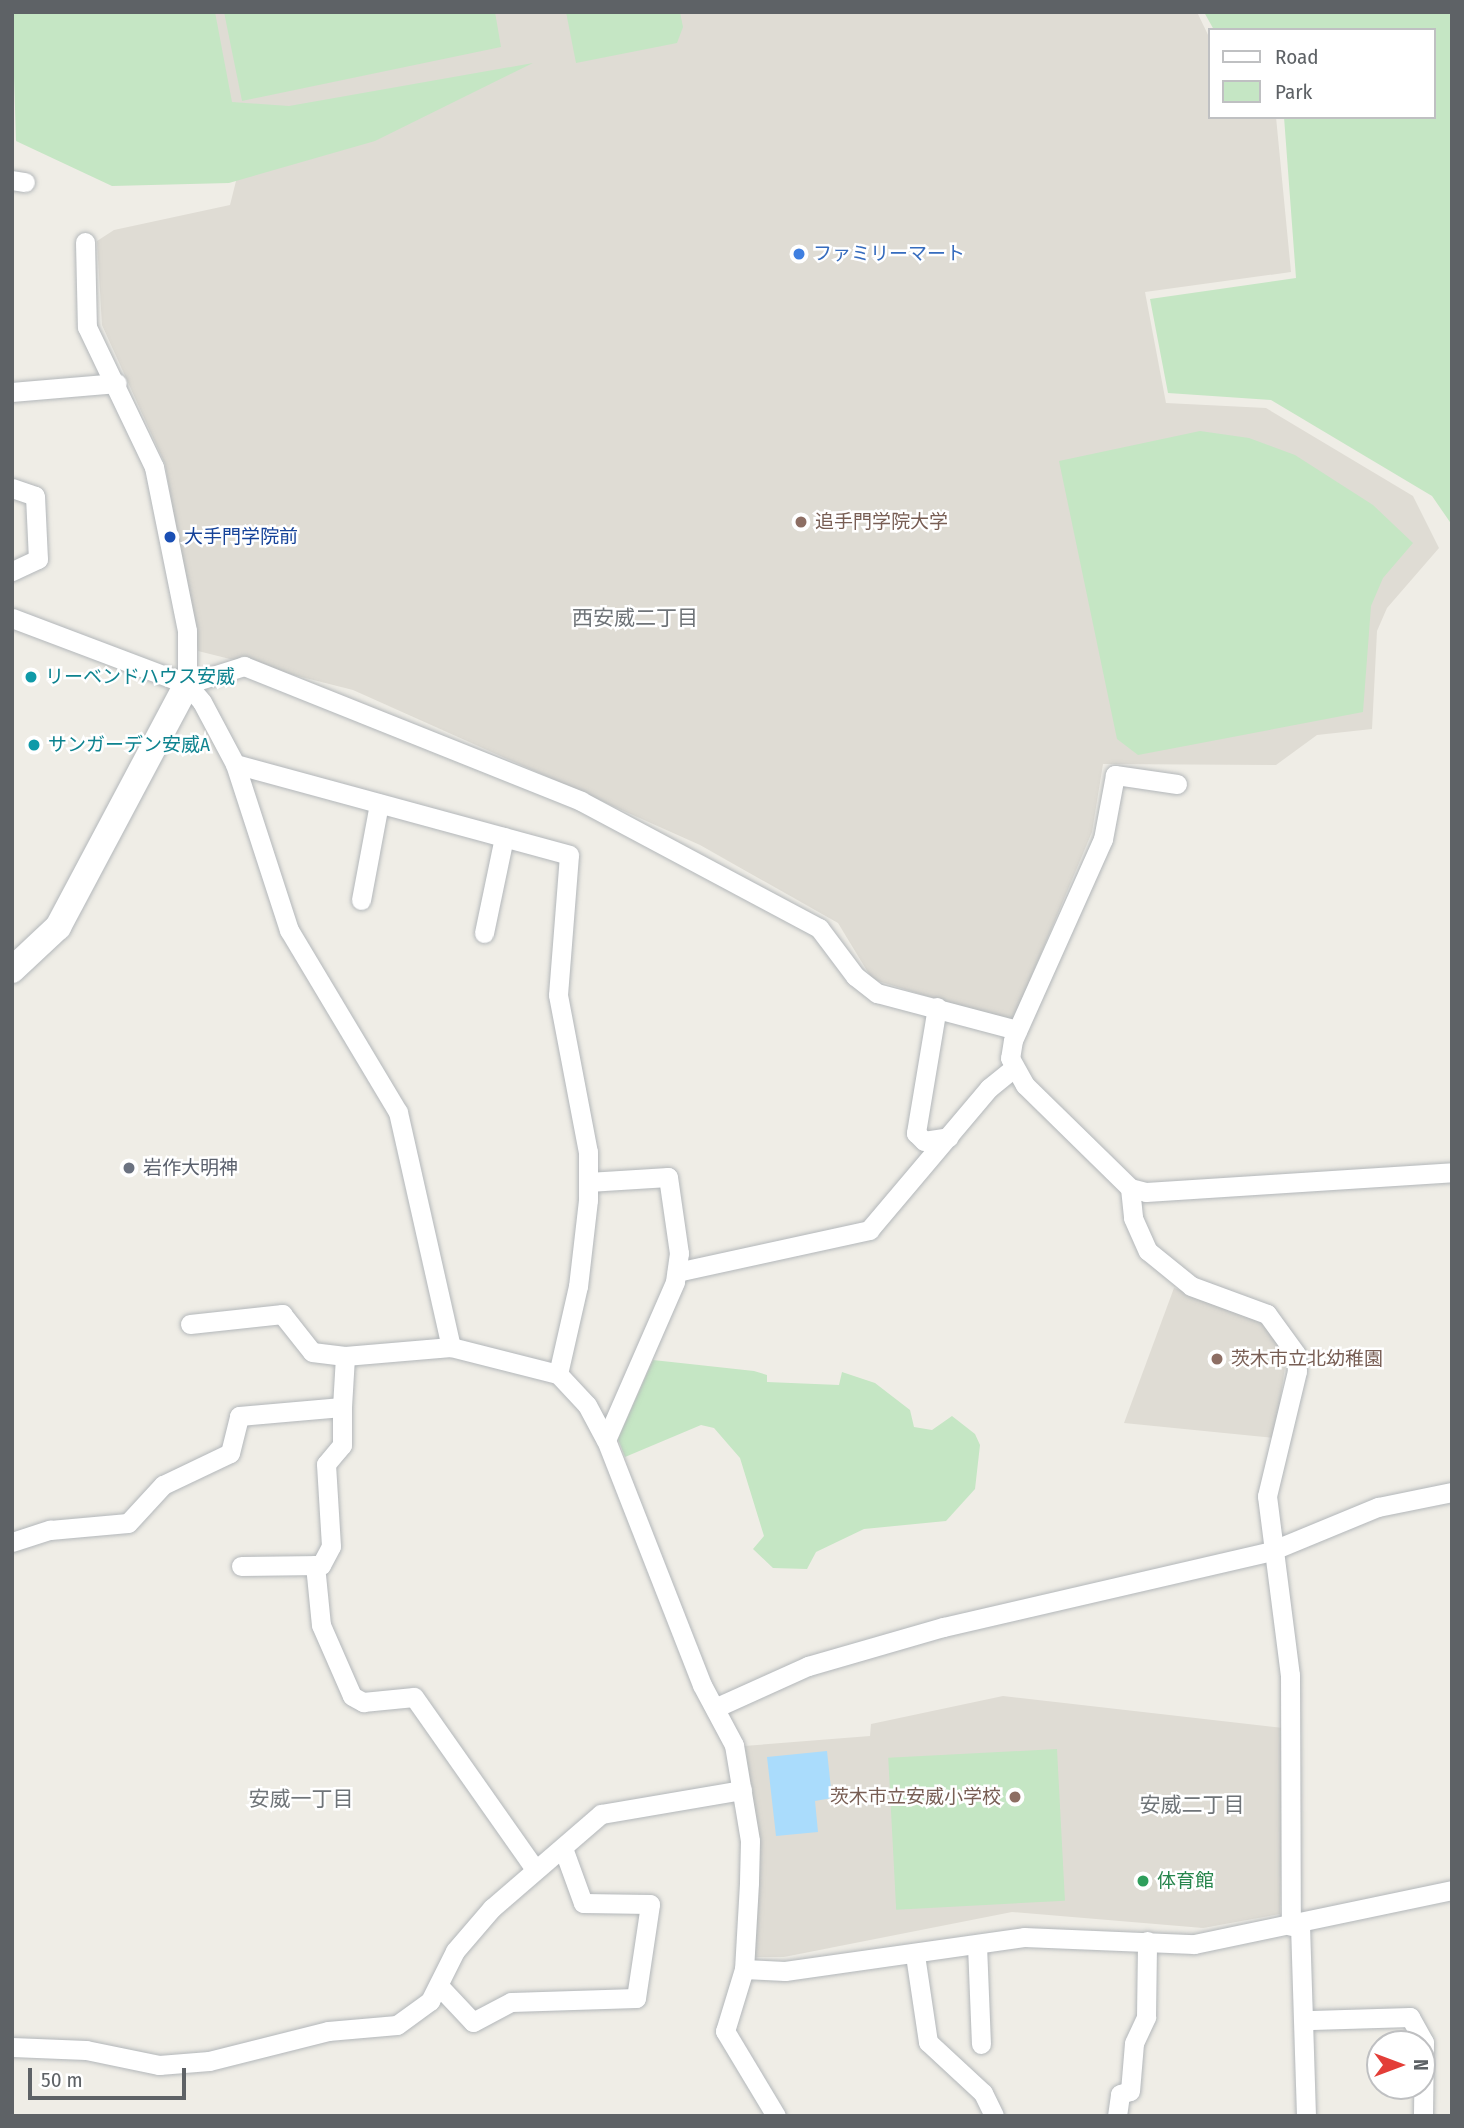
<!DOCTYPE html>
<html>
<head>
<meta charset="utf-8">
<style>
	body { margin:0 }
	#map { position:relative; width:1464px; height:2128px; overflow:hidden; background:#efede6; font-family:"Fira Sans Condensed","Noto Sans JP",sans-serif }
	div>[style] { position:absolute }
	.education>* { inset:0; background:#dfdcd4 }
	.green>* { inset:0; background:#c5e6c4; transform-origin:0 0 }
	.water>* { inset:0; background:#aadcfc }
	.roads { filter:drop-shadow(0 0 2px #b3b7ba) drop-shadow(0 0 2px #b3b7ba) }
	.street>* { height:19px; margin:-9.5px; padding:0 9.5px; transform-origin:9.5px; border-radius:9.5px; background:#fff }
	.secondary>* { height:26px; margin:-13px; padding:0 13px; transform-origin:13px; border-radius:13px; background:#fff }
	.dots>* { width:19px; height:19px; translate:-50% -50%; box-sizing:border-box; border:4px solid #fff; border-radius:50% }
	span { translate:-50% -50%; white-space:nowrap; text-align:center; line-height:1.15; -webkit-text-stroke:5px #fff; paint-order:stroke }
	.shop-label { font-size:19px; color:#366cbe }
	.left { translate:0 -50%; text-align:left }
	.education-label { font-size:19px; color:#785e54 }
	.right { translate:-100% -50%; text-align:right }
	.transit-label { font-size:19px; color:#164399 }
	.culture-label { font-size:19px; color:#0d838f }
	.worship-label { font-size:19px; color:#5b616d }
	.leisure-label { font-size:19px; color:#27864d }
	.neighbourhood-label { font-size:21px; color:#6f7478 }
	.frame { position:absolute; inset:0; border:14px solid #5e6266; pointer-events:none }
	.legend { position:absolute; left:1208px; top:28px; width:228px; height:91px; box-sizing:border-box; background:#fff; border:2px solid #bfc0c2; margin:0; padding:9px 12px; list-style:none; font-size:21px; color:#5e6266 }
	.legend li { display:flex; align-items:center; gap:14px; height:35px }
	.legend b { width:35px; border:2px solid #bfc0c2 }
	.north { position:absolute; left:1366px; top:2030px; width:70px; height:70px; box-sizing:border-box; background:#fff; border:2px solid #bfc0c2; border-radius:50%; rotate:90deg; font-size:19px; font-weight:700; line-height:28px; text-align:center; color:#5e6266 }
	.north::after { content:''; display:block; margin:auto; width:24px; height:32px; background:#e33e38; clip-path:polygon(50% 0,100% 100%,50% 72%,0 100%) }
	.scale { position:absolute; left:28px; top:2068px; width:158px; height:32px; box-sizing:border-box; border:4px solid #5e6266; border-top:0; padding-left:9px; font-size:21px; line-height:24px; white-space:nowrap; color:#5e6266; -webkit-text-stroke:5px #fff; paint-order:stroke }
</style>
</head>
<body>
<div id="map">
	<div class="education">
		<div style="clip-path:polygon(194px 12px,1197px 12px,1210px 39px,1210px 117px,1276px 117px,1291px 272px,1145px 292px,1166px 403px,1266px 408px,1413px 496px,1439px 548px,1387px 608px,1377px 631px,1372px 729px,1317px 735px,1276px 765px,1103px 764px,1092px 832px,1012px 1023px,872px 979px,838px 923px,700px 845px,353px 690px,198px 651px,165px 464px,102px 325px,97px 241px,114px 230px,230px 205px,236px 181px)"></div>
		<div style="clip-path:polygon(1174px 1288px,1263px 1316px,1288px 1345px,1275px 1438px,1124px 1423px)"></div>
		<div style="clip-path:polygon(1003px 1696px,1283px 1728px,1280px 1914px,1203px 1928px,1012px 1912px,784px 1957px,754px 1957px,744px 1746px,870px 1736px,871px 1724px)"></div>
	</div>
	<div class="green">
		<div style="clip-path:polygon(12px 12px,215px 12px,232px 102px,289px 106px,533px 63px,375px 141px,229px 183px,112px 186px,16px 141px)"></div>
		<div style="clip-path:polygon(224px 12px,495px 12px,501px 47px,242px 101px)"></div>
		<div style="clip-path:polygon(566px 12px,680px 12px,683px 27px,677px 43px,576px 63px)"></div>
		<div style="clip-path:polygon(1204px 12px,1452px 12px,1452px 525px,1432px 496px,1271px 400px,1168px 393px,1150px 299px,1296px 278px,1284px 117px,1434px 117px,1434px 30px,1214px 30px)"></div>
		<div style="clip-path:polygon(1200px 431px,1249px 438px,1295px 455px,1373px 505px,1413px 543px,1383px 578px,1371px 606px,1363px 712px,1138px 755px,1117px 739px,1059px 461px)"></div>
		<div style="clip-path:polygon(653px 1360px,754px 1371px,767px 1375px,767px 1382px,839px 1385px,842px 1372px,875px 1383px,910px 1410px,914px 1427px,932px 1430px,952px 1416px,975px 1434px,980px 1445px,975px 1489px,946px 1521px,864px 1529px,816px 1552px,807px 1569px,773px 1568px,753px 1549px,764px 1536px,740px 1458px,714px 1428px,701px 1425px,625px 1457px,618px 1439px)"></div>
		<div style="left:1057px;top:1749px;width:152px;height:169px;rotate:87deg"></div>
	</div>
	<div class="water">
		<div style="clip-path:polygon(827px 1751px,832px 1798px,815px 1801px,818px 1832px,776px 1836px,767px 1757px)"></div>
	</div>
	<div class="roads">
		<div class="street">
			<div style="left:12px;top:180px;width:13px;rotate:9deg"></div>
			<div style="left:85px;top:242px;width:85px;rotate:88.7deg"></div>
			<div style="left:87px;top:327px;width:155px;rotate:64.4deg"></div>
			<div style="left:154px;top:467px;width:167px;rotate:78.6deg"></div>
			<div style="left:187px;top:631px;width:53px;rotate:90deg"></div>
			<div style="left:12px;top:392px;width:105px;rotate:-4.9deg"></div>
			<div style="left:12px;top:488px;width:24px;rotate:19deg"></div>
			<div style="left:35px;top:496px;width:63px;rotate:87.3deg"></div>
			<div style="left:38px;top:559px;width:29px;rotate:155deg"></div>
			<div style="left:12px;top:618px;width:187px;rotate:20.7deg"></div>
			<div style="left:187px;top:684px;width:23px;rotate:50deg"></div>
			<div style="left:202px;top:702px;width:70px;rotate:62deg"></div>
			<div style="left:235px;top:764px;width:175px;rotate:72deg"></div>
			<div style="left:289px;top:930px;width:212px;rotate:59.1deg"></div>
			<div style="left:398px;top:1112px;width:241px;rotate:77.3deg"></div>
			<div style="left:451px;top:1347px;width:110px;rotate:14.2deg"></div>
			<div style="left:558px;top:1374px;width:42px;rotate:46.9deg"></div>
			<div style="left:587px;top:1405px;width:40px;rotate:62deg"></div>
			<div style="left:606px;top:1440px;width:263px;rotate:68.6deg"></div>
			<div style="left:702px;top:1685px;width:68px;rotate:61.9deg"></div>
			<div style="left:734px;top:1745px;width:97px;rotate:80.5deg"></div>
			<div style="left:750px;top:1841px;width:42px;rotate:91.4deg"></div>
			<div style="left:749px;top:1883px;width:86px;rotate:93.3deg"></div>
			<div style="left:744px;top:1969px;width:65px;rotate:107deg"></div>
			<div style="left:725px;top:2031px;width:99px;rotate:59deg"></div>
			<div style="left:187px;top:684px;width:60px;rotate:-17.5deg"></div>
			<div style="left:244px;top:666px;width:363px;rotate:21.8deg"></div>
			<div style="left:581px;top:801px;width:270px;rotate:28.1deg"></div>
			<div style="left:819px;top:928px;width:60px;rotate:53.1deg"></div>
			<div style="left:855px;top:976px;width:28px;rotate:38deg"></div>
			<div style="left:877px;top:993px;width:145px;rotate:14.8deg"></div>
			<div style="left:235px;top:764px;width:346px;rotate:15.2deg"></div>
			<div style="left:569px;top:855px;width:140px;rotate:94.5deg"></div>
			<div style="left:558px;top:995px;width:160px;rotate:79.2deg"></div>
			<div style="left:588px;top:1152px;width:48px;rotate:90deg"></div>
			<div style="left:588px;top:1200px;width:87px;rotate:96.6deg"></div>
			<div style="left:578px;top:1286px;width:90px;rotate:102.8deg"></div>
			<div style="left:1177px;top:784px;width:63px;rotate:-171.7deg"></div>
			<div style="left:1115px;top:775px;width:65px;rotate:100.6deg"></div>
			<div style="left:1103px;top:839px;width:220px;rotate:114.1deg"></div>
			<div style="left:1013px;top:1040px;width:18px;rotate:99deg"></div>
			<div style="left:1010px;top:1058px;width:31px;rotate:61deg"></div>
			<div style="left:1025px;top:1085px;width:147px;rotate:44.4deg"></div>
			<div style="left:1130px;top:1188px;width:16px;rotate:14deg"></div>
			<div style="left:1146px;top:1192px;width:307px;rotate:-3.7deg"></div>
			<div style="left:361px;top:900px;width:98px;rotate:-79.4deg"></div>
			<div style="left:484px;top:933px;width:98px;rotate:-78.2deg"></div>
			<div style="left:937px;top:1007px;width:128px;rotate:99.5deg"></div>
			<div style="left:916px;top:1133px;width:11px;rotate:45deg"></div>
			<div style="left:924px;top:1141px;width:25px;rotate:-9deg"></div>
			<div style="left:588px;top:1182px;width:80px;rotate:-3.6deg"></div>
			<div style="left:668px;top:1177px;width:77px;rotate:81.8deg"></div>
			<div style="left:679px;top:1253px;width:29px;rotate:98deg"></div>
			<div style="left:675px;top:1282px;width:172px;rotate:113.6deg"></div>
			<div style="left:1130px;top:1188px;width:30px;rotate:84deg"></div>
			<div style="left:1133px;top:1218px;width:36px;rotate:66deg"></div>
			<div style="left:1148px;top:1251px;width:55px;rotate:39.1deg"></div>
			<div style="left:1191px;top:1286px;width:81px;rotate:20.2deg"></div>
			<div style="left:1267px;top:1314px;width:49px;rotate:54.1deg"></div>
			<div style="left:1296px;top:1354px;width:17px;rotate:87deg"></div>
			<div style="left:1297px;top:1371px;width:129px;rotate:103.5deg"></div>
			<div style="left:1267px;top:1496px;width:180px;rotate:82.7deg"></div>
			<div style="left:1290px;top:1675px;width:251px;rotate:89.8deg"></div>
			<div style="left:677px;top:1272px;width:197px;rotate:-12.3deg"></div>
			<div style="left:869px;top:1230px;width:186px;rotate:-49.8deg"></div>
			<div style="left:989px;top:1088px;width:32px;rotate:-39deg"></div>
			<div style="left:190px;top:1324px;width:93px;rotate:-6.2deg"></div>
			<div style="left:282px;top:1314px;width:48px;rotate:51.7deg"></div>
			<div style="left:312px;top:1352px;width:33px;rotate:7deg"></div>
			<div style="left:12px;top:1542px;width:40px;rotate:-18deg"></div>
			<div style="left:50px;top:1530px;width:78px;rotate:-5.1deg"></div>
			<div style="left:128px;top:1523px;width:52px;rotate:-47.4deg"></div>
			<div style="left:163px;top:1485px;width:74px;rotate:-25.5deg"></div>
			<div style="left:230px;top:1453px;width:38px;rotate:-76deg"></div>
			<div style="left:239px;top:1416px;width:103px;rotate:-5deg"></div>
			<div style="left:342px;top:1407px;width:51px;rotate:-86.6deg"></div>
			<div style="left:345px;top:1356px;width:106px;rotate:-4.9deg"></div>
			<div style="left:315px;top:1565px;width:60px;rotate:84.3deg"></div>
			<div style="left:321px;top:1625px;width:77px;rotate:66.4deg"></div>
			<div style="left:352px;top:1696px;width:13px;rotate:29deg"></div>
			<div style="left:363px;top:1702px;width:51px;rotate:-5.6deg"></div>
			<div style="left:414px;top:1697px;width:209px;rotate:54.9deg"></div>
			<div style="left:241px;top:1566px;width:80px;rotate:-0.7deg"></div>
			<div style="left:321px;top:1565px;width:21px;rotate:-62deg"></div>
			<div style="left:331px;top:1546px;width:82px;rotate:-93.5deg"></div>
			<div style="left:326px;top:1464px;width:25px;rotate:-50deg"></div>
			<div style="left:342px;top:1445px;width:38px;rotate:-90deg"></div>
			<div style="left:717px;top:1707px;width:100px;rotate:-24.3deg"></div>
			<div style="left:808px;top:1666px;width:141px;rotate:-16.1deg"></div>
			<div style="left:943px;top:1627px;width:337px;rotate:-13deg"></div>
			<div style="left:1271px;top:1551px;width:116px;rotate:-22.4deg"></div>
			<div style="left:1378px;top:1507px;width:76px;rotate:-11.5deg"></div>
			<div style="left:1300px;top:1925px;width:191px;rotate:88.2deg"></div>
			<div style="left:977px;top:1945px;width:99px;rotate:87.7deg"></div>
			<div style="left:915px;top:1955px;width:88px;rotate:81.5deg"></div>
			<div style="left:928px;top:2042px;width:75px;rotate:42.8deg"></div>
			<div style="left:983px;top:2093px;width:25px;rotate:64deg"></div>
			<div style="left:744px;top:1969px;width:41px;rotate:2.8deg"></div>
			<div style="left:785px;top:1971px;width:241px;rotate:-8.1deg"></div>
			<div style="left:1024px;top:1937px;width:170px;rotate:2.4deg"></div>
			<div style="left:1194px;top:1944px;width:264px;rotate:-11.8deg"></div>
			<div style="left:440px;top:1987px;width:48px;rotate:46.7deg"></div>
			<div style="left:473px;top:2022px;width:43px;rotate:-27.8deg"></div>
			<div style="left:511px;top:2002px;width:125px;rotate:-1.8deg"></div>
			<div style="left:636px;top:1998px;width:95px;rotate:-81.5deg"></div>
			<div style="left:650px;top:1904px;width:67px;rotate:-179.1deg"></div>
			<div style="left:583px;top:1903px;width:59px;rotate:-110deg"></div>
			<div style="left:1312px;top:2020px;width:98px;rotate:-1.8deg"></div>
			<div style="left:1410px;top:2017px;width:29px;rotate:61deg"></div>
			<div style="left:1424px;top:2042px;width:74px;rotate:90.8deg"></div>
			<div style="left:12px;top:2047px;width:74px;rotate:2.3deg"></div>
			<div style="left:86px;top:2050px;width:75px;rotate:11.6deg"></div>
			<div style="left:159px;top:2065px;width:50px;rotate:-4.6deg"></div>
			<div style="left:209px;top:2061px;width:123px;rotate:-14.1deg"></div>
			<div style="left:328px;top:2031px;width:69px;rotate:-5deg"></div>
			<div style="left:397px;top:2025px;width:41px;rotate:-36deg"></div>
			<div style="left:430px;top:2001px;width:56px;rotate:-63.4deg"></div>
			<div style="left:455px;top:1951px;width:57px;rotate:-49.3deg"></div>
			<div style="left:492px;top:1908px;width:144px;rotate:-40.8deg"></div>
			<div style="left:601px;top:1814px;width:143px;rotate:-9.7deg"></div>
			<div style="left:1117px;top:2116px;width:22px;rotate:-82deg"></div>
			<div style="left:1120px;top:2094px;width:10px;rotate:-17deg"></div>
			<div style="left:1130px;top:2091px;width:48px;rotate:-85.2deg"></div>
			<div style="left:1134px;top:2043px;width:29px;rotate:-65deg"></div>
			<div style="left:1146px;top:2017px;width:76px;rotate:-89.2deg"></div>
		</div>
		<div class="secondary">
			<div style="left:12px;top:970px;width:63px;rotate:-43.1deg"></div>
			<div style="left:58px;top:927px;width:275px;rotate:-62deg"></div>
		</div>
	</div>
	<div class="dots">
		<div style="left:799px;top:254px;background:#3f7fe0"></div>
		<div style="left:801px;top:522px;background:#8d6e63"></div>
		<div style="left:170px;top:537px;background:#1a4fb4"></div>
		<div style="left:31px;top:677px;background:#0f9aa8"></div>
		<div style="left:34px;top:745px;background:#0f9aa8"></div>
		<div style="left:129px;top:1168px;background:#6b7280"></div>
		<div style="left:1217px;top:1359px;background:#8d6e63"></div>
		<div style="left:1015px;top:1797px;background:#8d6e63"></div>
		<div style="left:1143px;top:1881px;background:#2e9e5b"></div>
	</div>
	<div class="shop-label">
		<span class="left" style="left:813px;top:254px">ファミリーマート</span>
	</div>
	<div class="education-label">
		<span class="left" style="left:815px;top:522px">追手門学院大学</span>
		<span class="left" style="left:1231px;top:1359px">茨木市立北幼稚園</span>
		<span class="right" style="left:1001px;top:1797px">茨木市立安威小学校</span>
	</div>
	<div class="transit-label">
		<span class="left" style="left:184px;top:537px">大手門学院前</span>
	</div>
	<div class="culture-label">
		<span class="left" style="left:45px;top:677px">リーベンドハウス安威</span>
		<span class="left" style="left:48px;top:745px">サンガーデン安威A</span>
	</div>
	<div class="worship-label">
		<span class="left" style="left:143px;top:1168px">岩作大明神</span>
	</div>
	<div class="leisure-label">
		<span class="left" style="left:1157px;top:1881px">体育館</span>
	</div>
	<div class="neighbourhood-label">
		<span style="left:635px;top:618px">西安威二丁目</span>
		<span style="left:301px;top:1799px">安威一丁目</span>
		<span style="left:1192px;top:1805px">安威二丁目</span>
	</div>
	<div class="frame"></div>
	<ul class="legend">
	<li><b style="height:9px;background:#fff"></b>Road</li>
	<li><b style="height:19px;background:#c5e6c4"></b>Park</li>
	</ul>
	<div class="north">N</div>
	<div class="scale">50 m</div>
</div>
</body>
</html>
